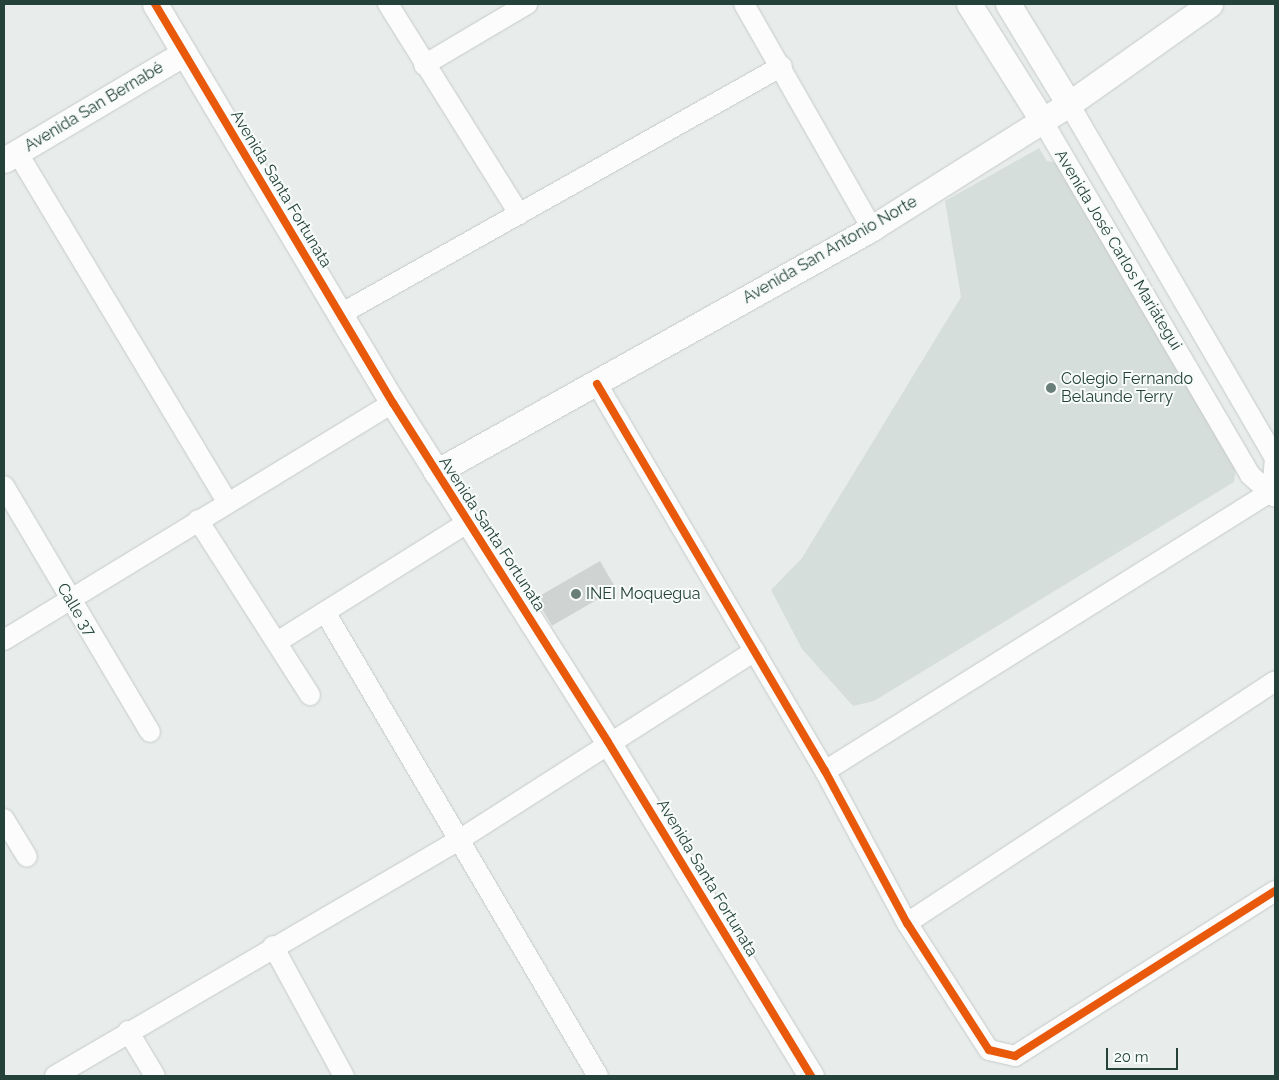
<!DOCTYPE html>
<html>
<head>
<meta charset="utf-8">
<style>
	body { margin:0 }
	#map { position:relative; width:1279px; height:1080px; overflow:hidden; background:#e8edeb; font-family:Raleway,sans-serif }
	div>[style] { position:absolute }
	.built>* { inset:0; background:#d6dedb }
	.building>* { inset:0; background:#cfd4d2; transform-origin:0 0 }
	.roads { filter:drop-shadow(0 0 1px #c5cac8) drop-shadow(0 0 1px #c5cac8) }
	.minor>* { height:20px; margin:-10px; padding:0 10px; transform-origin:10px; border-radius:10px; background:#fcfcfc }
	.tertiary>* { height:25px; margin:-12.5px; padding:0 12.5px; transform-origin:12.5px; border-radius:12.5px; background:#fcfcfc }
	.cycleway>* { height:8px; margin:-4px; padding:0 4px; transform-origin:4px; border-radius:4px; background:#e8590c }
	.dots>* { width:14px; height:14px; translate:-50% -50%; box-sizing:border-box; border:2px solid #f7fbf9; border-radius:50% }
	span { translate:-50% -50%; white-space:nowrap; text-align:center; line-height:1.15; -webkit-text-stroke:4px #f7fbf9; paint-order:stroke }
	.street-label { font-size:16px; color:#24423a }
	.poi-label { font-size:16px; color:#24423a }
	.left { translate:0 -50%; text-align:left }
	.frame { position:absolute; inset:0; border:5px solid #24423a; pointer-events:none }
	.scale { position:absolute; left:1106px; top:1048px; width:72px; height:22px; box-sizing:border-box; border:2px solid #24423a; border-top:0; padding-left:6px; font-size:15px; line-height:18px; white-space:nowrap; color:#24423a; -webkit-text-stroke:4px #f7fbf9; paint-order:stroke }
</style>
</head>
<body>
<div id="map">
	<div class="built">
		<div style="clip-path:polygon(1039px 148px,1047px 161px,1065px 164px,1236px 469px,1234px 482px,874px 701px,853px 706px,802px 649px,771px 590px,802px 558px,961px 297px,945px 201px)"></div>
	</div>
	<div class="building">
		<div style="left:600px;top:561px;width:32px;height:74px;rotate:60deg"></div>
	</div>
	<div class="roads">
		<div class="minor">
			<div style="left:388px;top:4px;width:248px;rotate:58deg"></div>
			<div style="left:744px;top:4px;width:258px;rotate:60.3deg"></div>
			<div style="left:424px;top:65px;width:120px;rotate:-30.6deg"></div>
			<div style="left:1069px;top:104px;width:410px;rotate:59.8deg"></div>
			<div style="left:1275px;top:458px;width:33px;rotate:95deg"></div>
			<div style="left:1042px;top:120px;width:411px;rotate:59.6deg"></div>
			<div style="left:1250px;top:475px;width:33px;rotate:41deg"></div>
			<div style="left:17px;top:152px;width:408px;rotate:59deg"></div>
			<div style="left:339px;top:315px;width:508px;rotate:-29.34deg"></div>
			<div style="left:597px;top:384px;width:449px;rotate:59.5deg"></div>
			<div style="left:825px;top:771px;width:173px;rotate:61.7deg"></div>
			<div style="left:907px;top:923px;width:151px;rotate:57.2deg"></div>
			<div style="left:989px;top:1050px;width:27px;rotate:13deg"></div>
			<div style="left:1015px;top:1056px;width:308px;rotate:-32.4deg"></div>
			<div style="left:4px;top:486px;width:286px;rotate:59.3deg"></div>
			<div style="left:198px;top:520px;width:208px;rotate:57.4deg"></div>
			<div style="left:325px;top:612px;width:538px;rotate:59.53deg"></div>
			<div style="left:4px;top:640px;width:456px;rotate:-31.4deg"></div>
			<div style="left:277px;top:642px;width:226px;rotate:-32.1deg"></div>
			<div style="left:825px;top:771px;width:531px;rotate:-32.07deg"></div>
			<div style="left:4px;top:819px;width:44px;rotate:58.8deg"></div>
			<div style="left:907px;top:923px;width:440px;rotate:-33.3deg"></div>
			<div style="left:273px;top:946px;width:148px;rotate:61.4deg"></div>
			<div style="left:128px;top:1031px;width:52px;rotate:59deg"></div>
			<div style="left:55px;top:1076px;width:468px;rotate:-30.3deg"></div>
			<div style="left:459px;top:840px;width:351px;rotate:-32.6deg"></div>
		</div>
		<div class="tertiary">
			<div style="left:155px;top:4px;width:465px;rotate:59.2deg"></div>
			<div style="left:393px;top:403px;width:401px;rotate:57.6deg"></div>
			<div style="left:608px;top:742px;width:391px;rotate:58.7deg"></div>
			<div style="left:969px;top:4px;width:137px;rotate:57.8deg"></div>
			<div style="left:1008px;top:4px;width:117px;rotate:58.6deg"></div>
			<div style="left:4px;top:160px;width:209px;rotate:-30.7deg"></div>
			<div style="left:436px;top:472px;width:500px;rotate:-29.2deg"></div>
			<div style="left:872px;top:228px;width:233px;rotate:-32.2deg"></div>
			<div style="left:1069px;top:104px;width:173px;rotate:-35.3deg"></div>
		</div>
	</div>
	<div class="cycleway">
		<div style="left:155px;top:4px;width:465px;rotate:59.2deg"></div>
		<div style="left:393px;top:403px;width:401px;rotate:57.6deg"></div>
		<div style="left:608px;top:742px;width:391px;rotate:58.7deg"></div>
		<div style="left:597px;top:384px;width:449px;rotate:59.5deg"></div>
		<div style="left:825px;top:771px;width:173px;rotate:61.7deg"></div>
		<div style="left:907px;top:923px;width:151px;rotate:57.2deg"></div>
		<div style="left:989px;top:1050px;width:27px;rotate:13deg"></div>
		<div style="left:1015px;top:1056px;width:308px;rotate:-32.4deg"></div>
	</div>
	<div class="dots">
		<div style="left:1051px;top:388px;background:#697e78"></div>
		<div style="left:576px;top:594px;background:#697e78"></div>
	</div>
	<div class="street-label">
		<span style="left:94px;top:107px;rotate:-31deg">Avenida San Bernabé</span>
		<span style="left:281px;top:189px;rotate:59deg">Avenida Santa Fortunata</span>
		<span style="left:830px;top:250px;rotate:-30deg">Avenida San Antonio Norte</span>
		<span style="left:1118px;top:250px;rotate:59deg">Avenida José Carlos Mariátegui</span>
		<span style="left:492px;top:534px;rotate:57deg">Avenida Santa Fortunata</span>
		<span style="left:76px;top:610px;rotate:59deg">Calle 37</span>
		<span style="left:707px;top:878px;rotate:59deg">Avenida Santa Fortunata</span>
	</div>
	<div class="poi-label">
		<span class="left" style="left:1061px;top:388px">Colegio Fernando<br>Belaunde Terry</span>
		<span class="left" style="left:586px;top:594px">INEI Moquegua</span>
	</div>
	<div class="frame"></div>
	<div class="scale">20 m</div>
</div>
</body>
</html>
